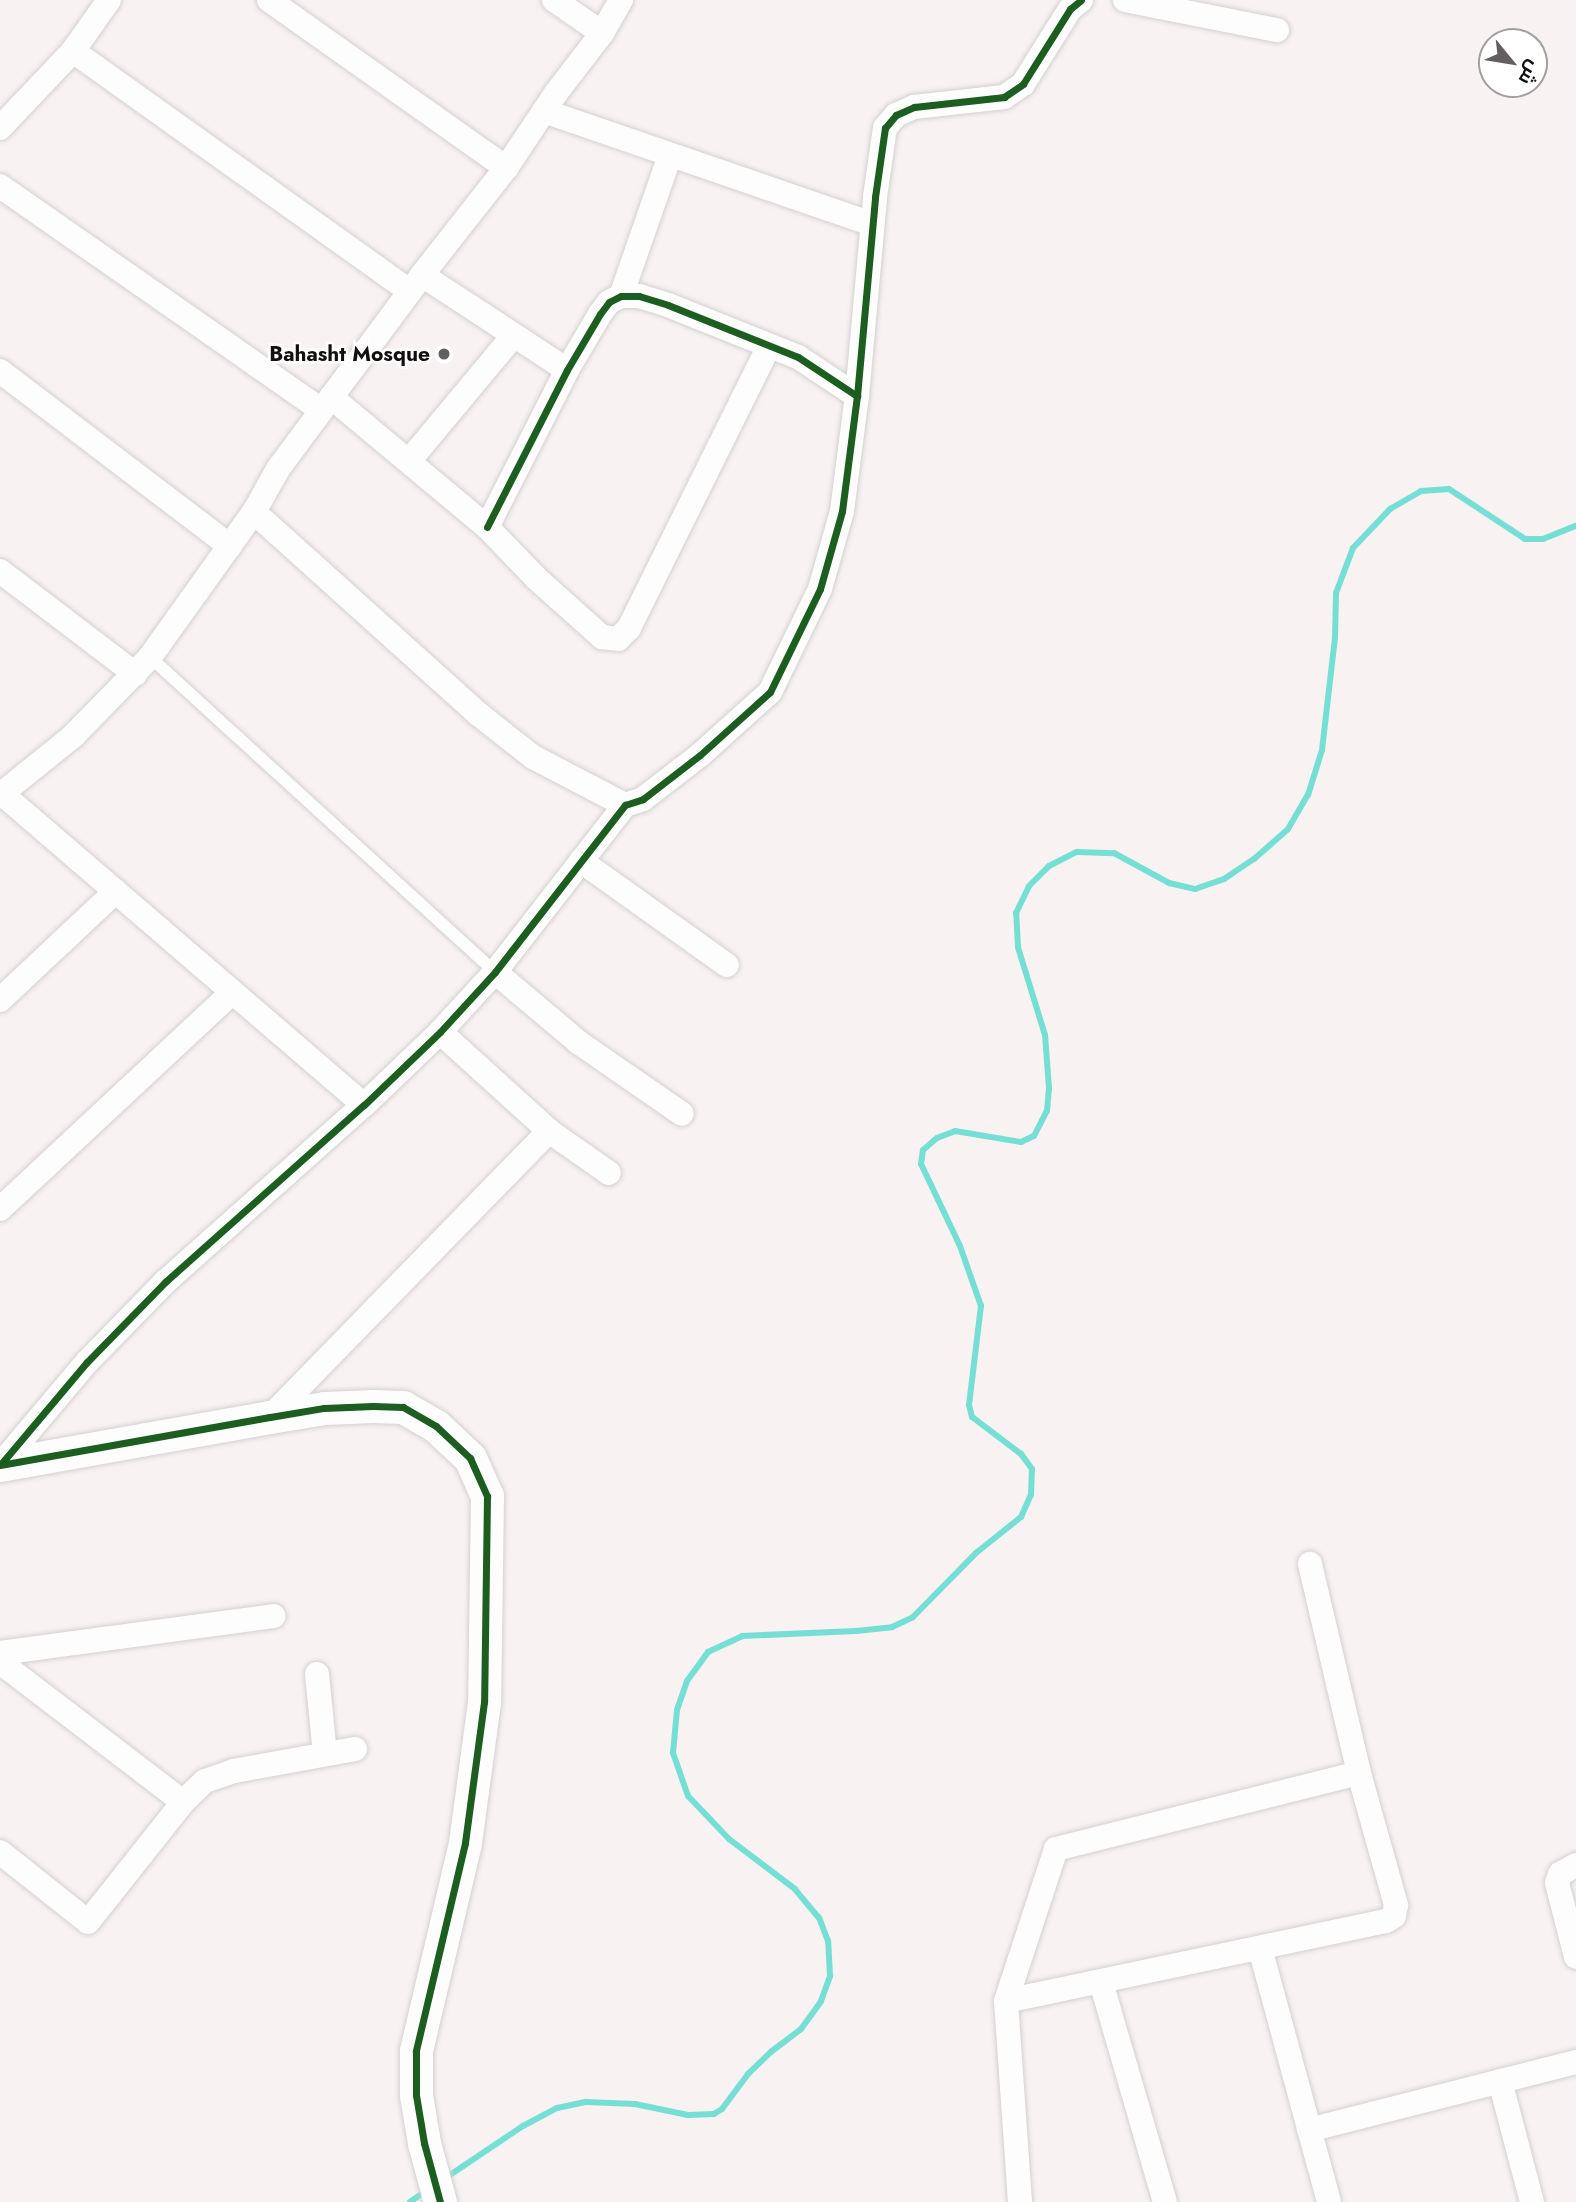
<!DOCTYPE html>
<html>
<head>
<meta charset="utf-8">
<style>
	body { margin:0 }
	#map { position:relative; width:1576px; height:2202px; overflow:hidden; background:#f8f2f2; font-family:Jost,Cairo,sans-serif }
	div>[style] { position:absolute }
	.stream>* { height:6px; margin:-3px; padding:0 3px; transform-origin:3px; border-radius:3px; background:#75dfd5 }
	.roads { filter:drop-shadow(0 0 2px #d5d0d0) drop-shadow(0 0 2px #d5d0d0) }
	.lane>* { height:12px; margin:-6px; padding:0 6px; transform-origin:6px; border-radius:6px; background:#fefdfd }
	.street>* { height:24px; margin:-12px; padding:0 12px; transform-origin:12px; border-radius:12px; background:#fefdfd }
	.secondary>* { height:33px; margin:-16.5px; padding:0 16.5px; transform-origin:16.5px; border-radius:16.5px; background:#fefdfd }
	.cycleway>* { height:7px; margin:-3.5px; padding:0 3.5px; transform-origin:3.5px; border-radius:3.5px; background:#1b5e20 }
	.dots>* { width:19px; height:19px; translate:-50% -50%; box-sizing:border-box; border:4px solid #fff; border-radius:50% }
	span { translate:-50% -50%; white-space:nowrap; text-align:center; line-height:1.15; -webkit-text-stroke:5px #fff; paint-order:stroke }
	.poi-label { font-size:21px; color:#130f10; font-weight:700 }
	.right { translate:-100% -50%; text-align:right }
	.north { position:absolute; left:1478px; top:28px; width:70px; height:70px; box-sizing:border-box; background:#fff; border:2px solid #a19f9f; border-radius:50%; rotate:120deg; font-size:19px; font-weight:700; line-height:28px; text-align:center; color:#130f10 }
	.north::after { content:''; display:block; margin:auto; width:24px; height:32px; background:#635e5f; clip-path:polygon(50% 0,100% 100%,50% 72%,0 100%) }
</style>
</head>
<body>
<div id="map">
	<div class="stream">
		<div style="left:444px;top:2179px;width:95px;rotate:-33.9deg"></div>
		<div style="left:523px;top:2126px;width:38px;rotate:-28deg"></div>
		<div style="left:557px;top:2108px;width:30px;rotate:-12deg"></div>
		<div style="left:586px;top:2102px;width:49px;rotate:2.3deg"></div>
		<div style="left:635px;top:2104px;width:54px;rotate:11.7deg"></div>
		<div style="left:688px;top:2115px;width:26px;rotate:-2deg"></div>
		<div style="left:714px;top:2114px;width:9px;rotate:-32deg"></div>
		<div style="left:722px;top:2109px;width:44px;rotate:-53.4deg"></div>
		<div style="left:748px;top:2074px;width:33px;rotate:-44deg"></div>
		<div style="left:772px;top:2051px;width:36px;rotate:-37deg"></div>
		<div style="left:801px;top:2029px;width:34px;rotate:-54deg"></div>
		<div style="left:821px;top:2001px;width:27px;rotate:-70deg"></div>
		<div style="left:830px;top:1976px;width:35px;rotate:-93deg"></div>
		<div style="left:828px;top:1941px;width:25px;rotate:-111deg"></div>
		<div style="left:819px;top:1918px;width:38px;rotate:-130deg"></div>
		<div style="left:795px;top:1889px;width:83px;rotate:-142.9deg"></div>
		<div style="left:729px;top:1839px;width:59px;rotate:-133.6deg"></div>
		<div style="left:688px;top:1796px;width:46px;rotate:-109.2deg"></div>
		<div style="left:673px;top:1753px;width:43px;rotate:-84.7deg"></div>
		<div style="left:677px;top:1710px;width:31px;rotate:-71deg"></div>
		<div style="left:687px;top:1681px;width:36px;rotate:-54deg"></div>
		<div style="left:708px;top:1652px;width:38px;rotate:-25deg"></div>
		<div style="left:742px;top:1636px;width:114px;rotate:-2.5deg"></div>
		<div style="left:856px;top:1631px;width:36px;rotate:-6deg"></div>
		<div style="left:892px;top:1627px;width:23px;rotate:-25deg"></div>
		<div style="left:913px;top:1617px;width:90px;rotate:-45.5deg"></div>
		<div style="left:976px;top:1553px;width:58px;rotate:-38.7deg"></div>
		<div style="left:1021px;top:1517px;width:24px;rotate:-66deg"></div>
		<div style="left:1031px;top:1495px;width:26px;rotate:-88deg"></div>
		<div style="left:1032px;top:1469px;width:19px;rotate:-126deg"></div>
		<div style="left:1021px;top:1454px;width:61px;rotate:-142.9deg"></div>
		<div style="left:972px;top:1417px;width:12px;rotate:-104deg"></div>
		<div style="left:969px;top:1405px;width:100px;rotate:-83.1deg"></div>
		<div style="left:981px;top:1306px;width:64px;rotate:-109.3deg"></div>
		<div style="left:960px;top:1246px;width:91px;rotate:-115.4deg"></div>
		<div style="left:921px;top:1164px;width:14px;rotate:-82deg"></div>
		<div style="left:923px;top:1150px;width:18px;rotate:-41deg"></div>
		<div style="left:937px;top:1138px;width:19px;rotate:-21deg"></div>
		<div style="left:955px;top:1131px;width:67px;rotate:9.5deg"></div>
		<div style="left:1021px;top:1142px;width:14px;rotate:-25deg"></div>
		<div style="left:1034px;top:1136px;width:28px;rotate:-63deg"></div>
		<div style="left:1047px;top:1111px;width:23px;rotate:-85deg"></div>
		<div style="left:1049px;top:1088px;width:53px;rotate:-94.3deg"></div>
		<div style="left:1045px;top:1035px;width:92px;rotate:-107.1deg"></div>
		<div style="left:1018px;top:947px;width:34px;rotate:-93deg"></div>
		<div style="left:1016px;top:913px;width:30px;rotate:-64deg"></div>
		<div style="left:1029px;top:886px;width:28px;rotate:-45deg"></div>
		<div style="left:1049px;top:866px;width:31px;rotate:-27deg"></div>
		<div style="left:1077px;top:852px;width:37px;rotate:2deg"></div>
		<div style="left:1114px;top:853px;width:63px;rotate:28.6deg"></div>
		<div style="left:1169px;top:883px;width:27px;rotate:13deg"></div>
		<div style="left:1195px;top:889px;width:31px;rotate:-19deg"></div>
		<div style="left:1224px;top:879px;width:36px;rotate:-34deg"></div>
		<div style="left:1254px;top:859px;width:45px;rotate:-41.4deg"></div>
		<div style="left:1288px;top:829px;width:39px;rotate:-60deg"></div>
		<div style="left:1308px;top:795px;width:47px;rotate:-72.7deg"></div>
		<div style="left:1322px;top:750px;width:113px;rotate:-83.4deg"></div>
		<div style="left:1335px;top:638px;width:45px;rotate:-88.7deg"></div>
		<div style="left:1336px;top:593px;width:48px;rotate:-69.3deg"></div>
		<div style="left:1353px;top:548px;width:54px;rotate:-46.5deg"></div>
		<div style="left:1390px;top:509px;width:36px;rotate:-30deg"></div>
		<div style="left:1421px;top:491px;width:28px;rotate:-4deg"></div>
		<div style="left:1449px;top:489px;width:91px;rotate:33.3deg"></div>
		<div style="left:1525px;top:539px;width:18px"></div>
		<div style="left:1543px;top:539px;width:35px;rotate:-22deg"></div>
		<div style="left:410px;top:2202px;width:19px;rotate:-35deg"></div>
	</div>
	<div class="roads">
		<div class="lane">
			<div style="left:150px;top:657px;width:467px;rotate:42.4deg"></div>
		</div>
		<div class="street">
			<div style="left:269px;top:0;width:291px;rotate:35.3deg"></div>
			<div style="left:554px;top:0;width:58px;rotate:34.5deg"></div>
			<div style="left:1125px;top:0;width:155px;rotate:11.2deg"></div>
			<div style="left:73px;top:51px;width:414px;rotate:35.5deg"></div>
			<div style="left:544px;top:111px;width:347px;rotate:19deg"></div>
			<div style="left:0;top:128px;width:106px;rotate:-46.5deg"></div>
			<div style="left:73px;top:51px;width:62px;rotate:-54.8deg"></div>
			<div style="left:0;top:186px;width:391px;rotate:34.9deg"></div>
			<div style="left:422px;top:275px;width:173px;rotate:33.2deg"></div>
			<div style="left:621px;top:296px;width:149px;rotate:-70.8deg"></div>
			<div style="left:0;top:371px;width:289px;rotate:37.3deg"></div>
			<div style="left:331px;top:397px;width:203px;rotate:39.8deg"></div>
			<div style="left:487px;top:527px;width:71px;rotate:46.1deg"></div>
			<div style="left:536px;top:578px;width:89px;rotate:41.8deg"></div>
			<div style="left:602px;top:637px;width:16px;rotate:7deg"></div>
			<div style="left:618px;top:639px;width:16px;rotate:-45deg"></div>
			<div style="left:629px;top:628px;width:315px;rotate:-63.6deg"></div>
			<div style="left:409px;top:461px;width:163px;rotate:-50.2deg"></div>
			<div style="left:254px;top:512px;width:300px;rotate:42deg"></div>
			<div style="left:477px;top:713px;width:71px;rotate:38.2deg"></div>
			<div style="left:533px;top:757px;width:104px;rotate:27.6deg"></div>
			<div style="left:487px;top:527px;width:176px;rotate:-63deg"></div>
			<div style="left:567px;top:370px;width:65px;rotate:-59.5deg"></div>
			<div style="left:600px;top:314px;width:15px;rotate:-53deg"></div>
			<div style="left:609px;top:302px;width:13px;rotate:-27deg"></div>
			<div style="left:621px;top:296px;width:18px"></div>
			<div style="left:639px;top:296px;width:30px;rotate:17deg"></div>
			<div style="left:668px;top:305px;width:140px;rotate:21.8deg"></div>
			<div style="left:798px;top:357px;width:71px;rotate:33.5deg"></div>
			<div style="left:857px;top:396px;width:200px;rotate:-84.8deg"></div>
			<div style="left:875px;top:197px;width:70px;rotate:-81.8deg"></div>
			<div style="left:885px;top:128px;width:17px;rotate:-50deg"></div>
			<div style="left:896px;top:115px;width:20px;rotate:-24deg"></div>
			<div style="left:914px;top:107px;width:91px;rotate:-6.3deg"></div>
			<div style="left:1004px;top:97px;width:23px;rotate:-34deg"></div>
			<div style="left:1023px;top:84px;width:89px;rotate:-57.9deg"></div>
			<div style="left:1070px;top:9px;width:14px;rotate:-39deg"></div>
			<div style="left:0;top:571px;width:170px;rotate:37.3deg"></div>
			<div style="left:0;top:792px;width:480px;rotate:40.7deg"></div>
			<div style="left:0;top:795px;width:94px;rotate:-38.9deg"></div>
			<div style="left:73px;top:736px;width:110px;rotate:-45.7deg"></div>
			<div style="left:150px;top:657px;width:178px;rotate:-54.4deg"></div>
			<div style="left:254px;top:512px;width:49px;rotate:-60.8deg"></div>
			<div style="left:278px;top:469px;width:242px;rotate:-53.4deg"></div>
			<div style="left:422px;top:275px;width:136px;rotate:-51.9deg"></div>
			<div style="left:506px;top:168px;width:90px;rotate:-56.3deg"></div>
			<div style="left:556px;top:93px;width:76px;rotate:-52.5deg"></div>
			<div style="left:602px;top:33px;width:38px;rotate:-60deg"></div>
			<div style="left:581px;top:861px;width:179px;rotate:35.5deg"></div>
			<div style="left:495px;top:972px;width:109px;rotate:40.1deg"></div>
			<div style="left:578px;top:1042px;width:126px;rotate:34.7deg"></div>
			<div style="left:0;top:1000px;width:159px;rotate:-43.2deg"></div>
			<div style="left:440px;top:1032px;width:147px;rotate:42.2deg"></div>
			<div style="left:549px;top:1131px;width:73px;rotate:35deg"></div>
			<div style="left:0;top:1209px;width:318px;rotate:-43deg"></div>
			<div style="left:270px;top:1417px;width:400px;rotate:-45.7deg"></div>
			<div style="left:1px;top:1464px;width:133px;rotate:-49.9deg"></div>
			<div style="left:87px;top:1362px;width:112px;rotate:-45.7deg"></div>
			<div style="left:165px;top:1282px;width:266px;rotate:-41.7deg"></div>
			<div style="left:364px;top:1105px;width:105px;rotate:-43.8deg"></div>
			<div style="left:440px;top:1032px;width:81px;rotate:-47.5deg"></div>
			<div style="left:495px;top:972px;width:212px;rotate:-52.1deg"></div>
			<div style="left:625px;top:805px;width:19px;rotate:-18deg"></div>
			<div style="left:643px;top:799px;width:72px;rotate:-37.7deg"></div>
			<div style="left:700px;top:755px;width:94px;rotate:-42deg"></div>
			<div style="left:770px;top:692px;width:114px;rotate:-64.1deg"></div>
			<div style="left:820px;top:589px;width:81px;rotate:-74.2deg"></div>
			<div style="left:842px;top:511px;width:116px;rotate:-82.6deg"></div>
			<div style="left:0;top:1653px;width:276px;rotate:-7.7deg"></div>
			<div style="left:0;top:1662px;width:230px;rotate:37.4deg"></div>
			<div style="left:317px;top:1674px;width:80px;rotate:84.3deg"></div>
			<div style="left:0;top:1852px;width:112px;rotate:38.5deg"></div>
			<div style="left:88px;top:1922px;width:153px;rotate:-51.6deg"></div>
			<div style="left:183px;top:1802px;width:30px;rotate:-44deg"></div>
			<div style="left:205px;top:1781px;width:31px;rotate:-19deg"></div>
			<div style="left:234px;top:1771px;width:123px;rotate:-10.3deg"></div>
			<div style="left:1576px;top:1865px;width:18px;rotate:151deg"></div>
			<div style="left:1560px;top:1874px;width:9px;rotate:108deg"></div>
			<div style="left:1557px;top:1883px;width:76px;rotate:75.6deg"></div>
			<div style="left:1260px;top:1948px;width:263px;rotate:74.8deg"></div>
			<div style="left:1101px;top:1982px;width:229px;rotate:73.8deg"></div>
			<div style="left:1006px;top:2001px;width:388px;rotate:-11.9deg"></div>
			<div style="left:1386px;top:1921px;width:9px;rotate:-32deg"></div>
			<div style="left:1394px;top:1916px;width:11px;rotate:-80deg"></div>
			<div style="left:1396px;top:1905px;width:137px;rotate:-105.7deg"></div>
			<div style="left:1359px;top:1773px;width:215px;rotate:-103.2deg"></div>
			<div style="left:1500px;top:2081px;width:125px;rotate:75.2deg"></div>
			<div style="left:1309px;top:2130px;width:276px;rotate:-14.3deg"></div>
			<div style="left:1020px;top:2202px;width:201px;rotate:-94deg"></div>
			<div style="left:1006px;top:2001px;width:160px;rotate:-71.8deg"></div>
			<div style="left:1056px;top:1849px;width:312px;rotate:-14.1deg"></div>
		</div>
		<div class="secondary">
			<div style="left:0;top:1465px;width:274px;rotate:-10.1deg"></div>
			<div style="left:270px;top:1417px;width:55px;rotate:-9.5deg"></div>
			<div style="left:324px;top:1408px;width:49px;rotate:-2.3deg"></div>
			<div style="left:373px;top:1406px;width:30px;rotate:2deg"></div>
			<div style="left:403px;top:1407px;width:38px;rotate:30deg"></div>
			<div style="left:436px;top:1426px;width:47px;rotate:43.3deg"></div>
			<div style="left:470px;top:1458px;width:42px;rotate:65.9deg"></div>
			<div style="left:487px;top:1496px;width:206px;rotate:90.8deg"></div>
			<div style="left:484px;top:1702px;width:142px;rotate:97.7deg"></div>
			<div style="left:465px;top:1843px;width:214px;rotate:103.3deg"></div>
			<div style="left:416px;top:2051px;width:44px;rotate:90deg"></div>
			<div style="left:416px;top:2095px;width:49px;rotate:80.5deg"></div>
			<div style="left:424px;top:2143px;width:61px;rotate:74.8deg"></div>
		</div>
	</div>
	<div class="cycleway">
		<div style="left:487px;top:527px;width:176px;rotate:-63deg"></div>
		<div style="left:567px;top:370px;width:65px;rotate:-59.5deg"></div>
		<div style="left:600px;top:314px;width:15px;rotate:-53deg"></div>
		<div style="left:609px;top:302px;width:13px;rotate:-27deg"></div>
		<div style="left:621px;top:296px;width:18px"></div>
		<div style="left:639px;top:296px;width:30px;rotate:17deg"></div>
		<div style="left:668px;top:305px;width:140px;rotate:21.8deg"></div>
		<div style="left:798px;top:357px;width:71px;rotate:33.5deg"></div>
		<div style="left:857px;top:396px;width:200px;rotate:-84.8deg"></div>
		<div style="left:875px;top:197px;width:70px;rotate:-81.8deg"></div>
		<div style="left:885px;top:128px;width:17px;rotate:-50deg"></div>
		<div style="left:896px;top:115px;width:20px;rotate:-24deg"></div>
		<div style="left:914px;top:107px;width:91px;rotate:-6.3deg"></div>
		<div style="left:1004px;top:97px;width:23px;rotate:-34deg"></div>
		<div style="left:1023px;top:84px;width:89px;rotate:-57.9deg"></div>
		<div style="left:1070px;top:9px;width:14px;rotate:-39deg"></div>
		<div style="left:1px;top:1464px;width:133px;rotate:-49.9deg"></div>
		<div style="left:87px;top:1362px;width:112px;rotate:-45.7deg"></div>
		<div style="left:165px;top:1282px;width:266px;rotate:-41.7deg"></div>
		<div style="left:364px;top:1105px;width:105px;rotate:-43.8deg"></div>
		<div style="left:440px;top:1032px;width:81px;rotate:-47.5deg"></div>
		<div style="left:495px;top:972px;width:212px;rotate:-52.1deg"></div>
		<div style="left:625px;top:805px;width:19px;rotate:-18deg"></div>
		<div style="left:643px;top:799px;width:72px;rotate:-37.7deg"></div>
		<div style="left:700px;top:755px;width:94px;rotate:-42deg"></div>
		<div style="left:770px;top:692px;width:114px;rotate:-64.1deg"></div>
		<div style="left:820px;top:589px;width:81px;rotate:-74.2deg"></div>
		<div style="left:842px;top:511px;width:116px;rotate:-82.6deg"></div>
		<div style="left:0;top:1465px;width:274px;rotate:-10.1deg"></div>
		<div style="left:270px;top:1417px;width:55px;rotate:-9.5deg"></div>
		<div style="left:324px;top:1408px;width:49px;rotate:-2.3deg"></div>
		<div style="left:373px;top:1406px;width:30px;rotate:2deg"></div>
		<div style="left:403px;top:1407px;width:38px;rotate:30deg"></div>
		<div style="left:436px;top:1426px;width:47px;rotate:43.3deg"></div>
		<div style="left:470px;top:1458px;width:42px;rotate:65.9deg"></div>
		<div style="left:487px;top:1496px;width:206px;rotate:90.8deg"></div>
		<div style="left:484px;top:1702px;width:142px;rotate:97.7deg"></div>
		<div style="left:465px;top:1843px;width:214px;rotate:103.3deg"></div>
		<div style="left:416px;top:2051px;width:44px;rotate:90deg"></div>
		<div style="left:416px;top:2095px;width:49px;rotate:80.5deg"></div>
		<div style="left:424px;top:2143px;width:61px;rotate:74.8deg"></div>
	</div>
	<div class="dots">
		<div style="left:444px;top:354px;background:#635e5f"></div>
	</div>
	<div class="poi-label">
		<span class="right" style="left:430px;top:354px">Bahasht Mosque</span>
	</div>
	<div class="north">ش</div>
</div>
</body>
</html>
